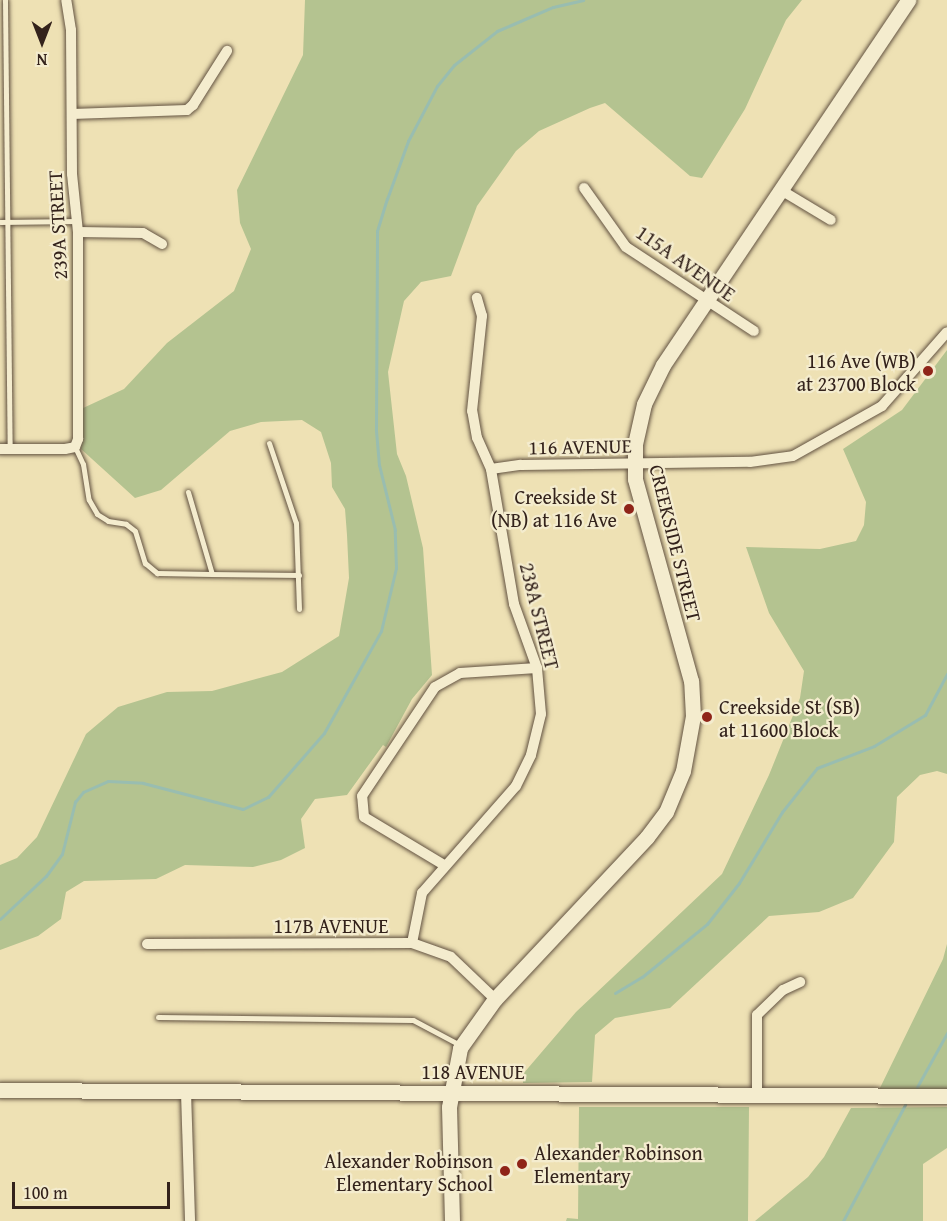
<!DOCTYPE html>
<html>
<head>
<meta charset="utf-8">
<style>
	body { margin:0 }
	#map { position:relative; width:947px; height:1221px; overflow:hidden; background:#eee1b4; font-family:"Gentium Book Plus",serif }
	div>[style] { position:absolute }
	.green>* { inset:0; background:#b4c390 }
	.stream>* { height:3px; margin:-1.5px; padding:0 1.5px; transform-origin:1.5px; border-radius:1.5px; background:#99bdb0 }
	.roads { filter:drop-shadow(0 0 2px #625241) drop-shadow(0 0 2px #625241) }
	.lane>* { height:5px; margin:-2.5px; padding:0 2.5px; transform-origin:2.5px; border-radius:2.5px; background:#f4ecce }
	.street>* { height:10px; margin:-5px; padding:0 5px; transform-origin:5px; border-radius:5px; background:#f4ecce }
	.secondary>* { height:15px; margin:-7.5px; padding:0 7.5px; transform-origin:7.5px; border-radius:7.5px; background:#f4ecce }
	.dots>* { width:16px; height:16px; translate:-50% -50%; box-sizing:border-box; border:3px solid #f4ecce; border-radius:50% }
	span { translate:-50% -50%; white-space:nowrap; text-align:center; line-height:1.15; -webkit-text-stroke:4.5px #f4ecce; paint-order:stroke }
	.street-label { font-size:20px; color:#33221b }
	.poi-label { font-size:20px; color:#33221b }
	.right { translate:-100% -50%; text-align:right }
	.left { translate:0 -50%; text-align:left }
	.north { position:absolute; left:12px; top:12px; width:60px; height:60px; -webkit-text-stroke:4px #f4ecce; paint-order:stroke; rotate:180deg; font-size:16px; font-weight:700; line-height:24px; text-align:center; color:#33221b }
	.north::after { content:''; display:block; margin:auto; width:21px; height:27px; background:#33221b; clip-path:polygon(50% 0,100% 100%,50% 72%,0 100%) }
	.scale { position:absolute; left:12px; top:1182px; width:158px; height:27px; box-sizing:border-box; border:3px solid #33221b; border-top:0; padding-left:8px; font-size:18px; line-height:21px; white-space:nowrap; color:#33221b; -webkit-text-stroke:4px #f4ecce; paint-order:stroke }
</style>
</head>
<body>
<div id="map">
	<div class="green">
		<div style="clip-path:polygon(305px 0,802px 0,786px 20px,745px 109px,702px 178px,690px 176px,605px 103px,590px 108px,539px 131px,516px 151px,477px 206px,451px 276px,421px 282px,404px 301px,388px 372px,397px 454px,406px 476px,423px 548px,432px 675px,412px 699px,386px 747px,383px 745px,347px 795px,315px 799px,301px 819px,305px 848px,281px 860px,253px 867px,185px 865px,156px 879px,84px 881px,66px 892px,61px 919px,38px 936px,0 950px,0 865px,17px 858px,37px 837px,86px 734px,118px 707px,167px 692px,212px 691px,282px 672px,339px 636px,349px 578px,347px 535px,345px 509px,332px 487px,331px 463px,321px 432px,302px 420px,261px 422px,230px 431px,161px 490px,135px 498px,81px 449px,81px 409px,124px 389px,167px 343px,234px 291px,251px 249px,240px 223px,237px 190px,303px 55px)"></div>
		<div style="clip-path:polygon(947px 350px,947px 774px,937px 771px,920px 775px,897px 797px,894px 842px,853px 898px,819px 912px,769px 916px,670px 1008px,615px 1018px,595px 1035px,592px 1082px,523px 1083px,523px 1074px,576px 1012px,722px 874px,769px 775px,800px 698px,804px 671px,769px 613px,746px 547px,820px 549px,856px 541px,864px 525px,866px 502px,843px 449px,902px 410px)"></div>
		<div style="clip-path:polygon(947px 944px,947px 1089px,879px 1090px,943px 959px)"></div>
		<div style="clip-path:polygon(579px 1107px,749px 1107px,748px 1221px,566px 1221px,567px 1218px,578px 1219px)"></div>
		<div style="clip-path:polygon(947px 1107px,947px 1148px,923px 1164px,923px 1221px,755px 1221px,808px 1177px,824px 1157px,851px 1108px)"></div>
	</div>
	<div class="stream">
		<div style="left:0;top:919px;width:63px;rotate:-43.1deg"></div>
		<div style="left:46px;top:876px;width:27px;rotate:-54deg"></div>
		<div style="left:62px;top:854px;width:54px;rotate:-76deg"></div>
		<div style="left:75px;top:802px;width:13px;rotate:-51deg"></div>
		<div style="left:83px;top:792px;width:27px;rotate:-24deg"></div>
		<div style="left:108px;top:781px;width:35px;rotate:3deg"></div>
		<div style="left:143px;top:783px;width:103px;rotate:14.6deg"></div>
		<div style="left:243px;top:809px;width:28px;rotate:-26deg"></div>
		<div style="left:268px;top:797px;width:85px;rotate:-48.8deg"></div>
		<div style="left:324px;top:733px;width:117px;rotate:-60.8deg"></div>
		<div style="left:381px;top:631px;width:65px;rotate:-76.6deg"></div>
		<div style="left:396px;top:568px;width:38px;rotate:-92deg"></div>
		<div style="left:395px;top:530px;width:67px;rotate:-103.8deg"></div>
		<div style="left:379px;top:465px;width:36px;rotate:-95deg"></div>
		<div style="left:376px;top:429px;width:198px;rotate:-89.7deg"></div>
		<div style="left:377px;top:231px;width:34px;rotate:-73deg"></div>
		<div style="left:387px;top:199px;width:62px;rotate:-70.1deg"></div>
		<div style="left:408px;top:141px;width:62px;rotate:-62.2deg"></div>
		<div style="left:437px;top:86px;width:27px;rotate:-51deg"></div>
		<div style="left:454px;top:65px;width:55px;rotate:-38.3deg"></div>
		<div style="left:497px;top:31px;width:61px;rotate:-23.2deg"></div>
		<div style="left:553px;top:7px;width:31px;rotate:-13deg"></div>
		<div style="left:615px;top:993px;width:31px;rotate:-31deg"></div>
		<div style="left:642px;top:977px;width:84px;rotate:-39.2deg"></div>
		<div style="left:707px;top:924px;width:52px;rotate:-52deg"></div>
		<div style="left:739px;top:883px;width:83px;rotate:-58.8deg"></div>
		<div style="left:782px;top:812px;width:56px;rotate:-51.5deg"></div>
		<div style="left:817px;top:768px;width:61px;rotate:-21.1deg"></div>
		<div style="left:874px;top:746px;width:60px;rotate:-31.3deg"></div>
		<div style="left:925px;top:715px;width:47px;rotate:-61.8deg"></div>
		<div style="left:917px;top:1087px;width:62px;rotate:-60.9deg"></div>
		<div style="left:843px;top:1221px;width:132px;rotate:-61.9deg"></div>
	</div>
	<div class="roads">
		<div class="lane">
			<div style="left:5px;top:0;width:449px;rotate:89.4deg"></div>
			<div style="left:0;top:222px;width:77px;rotate:-0.7deg"></div>
			<div style="left:269px;top:443px;width:84px;rotate:71.4deg"></div>
			<div style="left:296px;top:523px;width:86px;rotate:88deg"></div>
			<div style="left:75px;top:447px;width:19px;rotate:65deg"></div>
			<div style="left:83px;top:464px;width:36px;rotate:81deg"></div>
			<div style="left:89px;top:500px;width:16px;rotate:60deg"></div>
			<div style="left:97px;top:514px;width:13px;rotate:32deg"></div>
			<div style="left:108px;top:521px;width:18px;rotate:9deg"></div>
			<div style="left:126px;top:524px;width:11px;rotate:38deg"></div>
			<div style="left:135px;top:531px;width:34px;rotate:73deg"></div>
			<div style="left:145px;top:563px;width:16px;rotate:40deg"></div>
			<div style="left:157px;top:573px;width:55px;rotate:1deg"></div>
			<div style="left:188px;top:492px;width:85px;rotate:73.7deg"></div>
			<div style="left:212px;top:574px;width:87px;rotate:0.7deg"></div>
			<div style="left:158px;top:1017px;width:255px;rotate:0.7deg"></div>
			<div style="left:413px;top:1020px;width:53px;rotate:28deg"></div>
		</div>
		<div class="street">
			<div style="left:72px;top:114px;width:115px;rotate:-2deg"></div>
			<div style="left:187px;top:110px;width:8px;rotate:-40deg"></div>
			<div style="left:193px;top:105px;width:64px;rotate:-57.8deg"></div>
			<div style="left:584px;top:188px;width:72px;rotate:54.6deg"></div>
			<div style="left:626px;top:247px;width:153px;rotate:33.3deg"></div>
			<div style="left:781px;top:190px;width:58px;rotate:31deg"></div>
			<div style="left:78px;top:232px;width:65px;rotate:0.9deg"></div>
			<div style="left:143px;top:233px;width:22px;rotate:30deg"></div>
			<div style="left:0;top:449px;width:65px"></div>
			<div style="left:65px;top:449px;width:10px;rotate:-11deg"></div>
			<div style="left:75px;top:447px;width:9px;rotate:-69deg"></div>
			<div style="left:78px;top:439px;width:207px;rotate:-90deg"></div>
			<div style="left:78px;top:232px;width:58px;rotate:-95.9deg"></div>
			<div style="left:72px;top:174px;width:144px;rotate:-90.4deg"></div>
			<div style="left:71px;top:30px;width:30px;rotate:-99deg"></div>
			<div style="left:491px;top:469px;width:30px;rotate:-8deg"></div>
			<div style="left:521px;top:465px;width:229px;rotate:-0.8deg"></div>
			<div style="left:750px;top:462px;width:43px;rotate:-7.9deg"></div>
			<div style="left:793px;top:456px;width:102px;rotate:-29.3deg"></div>
			<div style="left:882px;top:406px;width:98px;rotate:-48.7deg"></div>
			<div style="left:444px;top:865px;width:93px;rotate:-149deg"></div>
			<div style="left:364px;top:817px;width:21px;rotate:-95deg"></div>
			<div style="left:362px;top:796px;width:131px;rotate:-56.2deg"></div>
			<div style="left:435px;top:687px;width:29px;rotate:-29deg"></div>
			<div style="left:460px;top:673px;width:77px;rotate:-3.7deg"></div>
			<div style="left:412px;top:943px;width:51px;rotate:-78.7deg"></div>
			<div style="left:422px;top:893px;width:142px;rotate:-48.7deg"></div>
			<div style="left:516px;top:786px;width:34px;rotate:-64deg"></div>
			<div style="left:531px;top:755px;width:42px;rotate:-76.3deg"></div>
			<div style="left:541px;top:714px;width:46px;rotate:-95deg"></div>
			<div style="left:537px;top:668px;width:68px;rotate:-109.8deg"></div>
			<div style="left:514px;top:604px;width:137px;rotate:-99.7deg"></div>
			<div style="left:491px;top:469px;width:34px;rotate:-114deg"></div>
			<div style="left:477px;top:438px;width:27px;rotate:-100deg"></div>
			<div style="left:472px;top:411px;width:96px;rotate:-84deg"></div>
			<div style="left:482px;top:316px;width:19px;rotate:-106deg"></div>
			<div style="left:147px;top:944px;width:265px;rotate:-0.2deg"></div>
			<div style="left:412px;top:943px;width:41px;rotate:19.7deg"></div>
			<div style="left:451px;top:957px;width:61px;rotate:43.7deg"></div>
			<div style="left:186px;top:1092px;width:129px;rotate:88.2deg"></div>
			<div style="left:757px;top:1094px;width:79px;rotate:-90deg"></div>
			<div style="left:757px;top:1015px;width:36px;rotate:-44deg"></div>
			<div style="left:783px;top:990px;width:19px;rotate:-25deg"></div>
		</div>
		<div class="secondary">
			<div style="left:0;top:1090px;width:947px;rotate:0.36deg"></div>
			<div style="left:452px;top:1221px;width:114px;rotate:-91.5deg"></div>
			<div style="left:449px;top:1107px;width:60px;rotate:-79.4deg"></div>
			<div style="left:460px;top:1048px;width:60px;rotate:-54.5deg"></div>
			<div style="left:495px;top:999px;width:222px;rotate:-46.8deg"></div>
			<div style="left:647px;top:837px;width:31px;rotate:-53deg"></div>
			<div style="left:666px;top:812px;width:44px;rotate:-67.5deg"></div>
			<div style="left:683px;top:771px;width:56px;rotate:-79.7deg"></div>
			<div style="left:693px;top:716px;width:35px;rotate:-93deg"></div>
			<div style="left:691px;top:681px;width:210px;rotate:-105.5deg"></div>
			<div style="left:635px;top:479px;width:35px;rotate:-90deg"></div>
			<div style="left:635px;top:444px;width:41px;rotate:-77.3deg"></div>
			<div style="left:644px;top:404px;width:43px;rotate:-64deg"></div>
			<div style="left:663px;top:365px;width:440px;rotate:-56.1deg"></div>
		</div>
	</div>
	<div class="dots">
		<div style="left:928px;top:371px;background:#8f2418"></div>
		<div style="left:629px;top:509px;background:#8f2418"></div>
		<div style="left:707px;top:717px;background:#8f2418"></div>
		<div style="left:522px;top:1164px;background:#8f2418"></div>
		<div style="left:505px;top:1171px;background:#8f2418"></div>
	</div>
	<div class="street-label">
		<span style="left:57px;top:225px;rotate:-93deg">239A STREET</span>
		<span style="left:686px;top:263px;rotate:35deg">115A AVENUE</span>
		<span style="left:580px;top:446px;rotate:-1deg">116 AVENUE</span>
		<span style="left:676px;top:543px;rotate:76deg">CREEKSIDE STREET</span>
		<span style="left:540px;top:616px;rotate:76deg">238A STREET</span>
		<span style="left:331px;top:925px">117B AVENUE</span>
		<span style="left:473px;top:1071px">118 AVENUE</span>
	</div>
	<div class="poi-label">
		<span class="right" style="left:916px;top:372px">116 Ave (WB)<br>at 23700 Block</span>
		<span class="right" style="left:617px;top:508px">Creekside St<br>(NB) at 116 Ave</span>
		<span class="left" style="left:719px;top:718px">Creekside St (SB)<br>at 11600 Block</span>
		<span class="left" style="left:534px;top:1164px">Alexander Robinson<br>Elementary</span>
		<span class="right" style="left:493px;top:1172px">Alexander Robinson<br>Elementary School</span>
	</div>
	<div class="north">N</div>
	<div class="scale">100 m</div>
</div>
</body>
</html>
